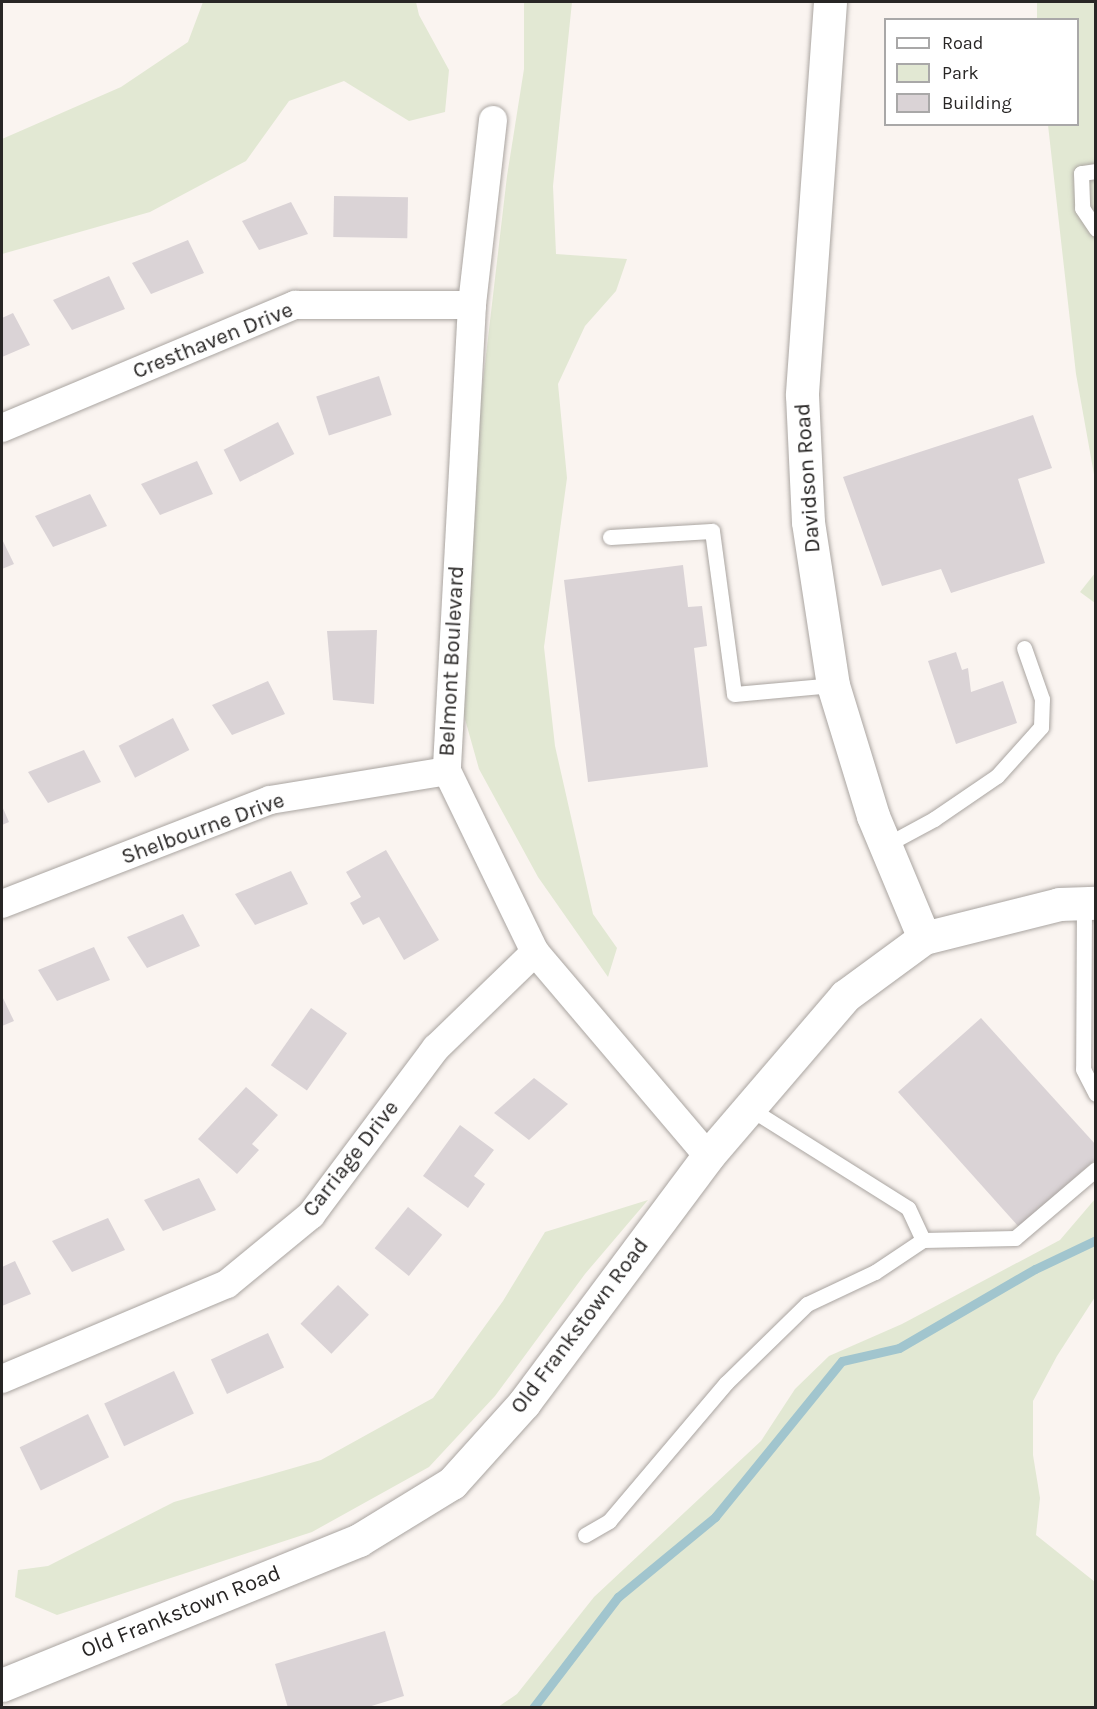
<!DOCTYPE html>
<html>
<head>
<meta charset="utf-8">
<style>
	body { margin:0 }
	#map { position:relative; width:1097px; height:1709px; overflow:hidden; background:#faf4f0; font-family:Karla,sans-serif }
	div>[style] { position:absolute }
	.green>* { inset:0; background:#e2e8d3 }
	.stream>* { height:9px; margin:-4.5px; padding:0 4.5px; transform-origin:4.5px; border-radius:4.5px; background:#a1c5ce }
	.building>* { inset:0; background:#dad3d6; transform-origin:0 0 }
	.roads { filter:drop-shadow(0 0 2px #aaa5a1) drop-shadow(0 0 2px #aaa5a1) }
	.service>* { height:15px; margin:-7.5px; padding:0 7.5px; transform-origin:7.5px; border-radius:7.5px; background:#fff }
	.minor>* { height:28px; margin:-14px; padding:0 14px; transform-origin:14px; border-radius:14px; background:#fff }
	.tertiary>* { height:33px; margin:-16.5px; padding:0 16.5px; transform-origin:16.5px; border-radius:16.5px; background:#fff }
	span { translate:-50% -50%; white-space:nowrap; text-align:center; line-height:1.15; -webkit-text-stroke:4.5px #fff; paint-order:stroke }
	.street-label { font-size:22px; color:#282625 }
	.frame { position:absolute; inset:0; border:3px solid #282625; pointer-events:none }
	.legend { position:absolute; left:884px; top:18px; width:195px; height:108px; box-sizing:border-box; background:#fff; border:2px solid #a9a8a8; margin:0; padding:8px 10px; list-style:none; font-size:18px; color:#282625 }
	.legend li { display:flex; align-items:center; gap:12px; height:30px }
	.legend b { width:30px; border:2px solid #a9a8a8 }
</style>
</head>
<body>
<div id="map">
	<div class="green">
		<div style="clip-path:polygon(203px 2px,416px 2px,419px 15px,449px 70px,445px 112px,409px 121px,344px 81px,289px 101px,246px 161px,150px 212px,2px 254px,2px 139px,121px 87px,188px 42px)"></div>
		<div style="clip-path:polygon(524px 2px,572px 2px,553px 186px,556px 254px,627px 259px,616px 291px,585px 326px,558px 384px,567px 478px,544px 647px,555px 746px,593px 914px,617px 948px,608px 977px,538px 877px,479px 769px,463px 712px,477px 432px,507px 176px,524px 69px)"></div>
		<div style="clip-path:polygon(1037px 2px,1095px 2px,1095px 480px,1076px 374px,1048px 125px,1078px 124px,1078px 20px,1037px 19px)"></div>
		<div style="clip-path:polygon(1095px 573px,1095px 603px,1080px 592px)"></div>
		<div style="clip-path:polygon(1095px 1199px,1095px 1297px,1057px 1356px,1033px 1401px,1033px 1455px,1040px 1498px,1036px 1535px,1095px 1582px,1095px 1707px,498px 1707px,517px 1694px,594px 1597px,761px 1441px,795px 1389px,829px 1356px,902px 1324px,1060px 1240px)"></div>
		<div style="clip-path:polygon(648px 1200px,585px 1274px,495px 1396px,429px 1467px,312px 1532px,57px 1615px,15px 1597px,18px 1570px,48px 1566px,174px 1502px,321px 1460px,433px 1398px,503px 1301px,545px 1232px)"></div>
	</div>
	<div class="stream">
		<div style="left:533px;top:1708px;width:140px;rotate:-52.6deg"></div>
		<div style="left:618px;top:1597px;width:126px;rotate:-39.5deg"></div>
		<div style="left:715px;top:1517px;width:201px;rotate:-50.9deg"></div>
		<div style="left:842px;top:1361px;width:58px;rotate:-12.8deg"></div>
		<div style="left:899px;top:1348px;width:157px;rotate:-30.2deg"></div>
		<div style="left:1035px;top:1269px;width:68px;rotate:-25.4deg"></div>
	</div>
	<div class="building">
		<div style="left:334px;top:196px;width:74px;height:41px;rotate:1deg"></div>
		<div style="clip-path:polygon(291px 202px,308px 234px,259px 250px,242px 221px)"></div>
		<div style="clip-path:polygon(188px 240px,204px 273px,151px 294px,132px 263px)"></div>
		<div style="clip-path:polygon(109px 276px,125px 309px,72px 330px,53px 300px)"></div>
		<div style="clip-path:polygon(13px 313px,30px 345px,2px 357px,2px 318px)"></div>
		<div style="left:379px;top:376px;width:41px;height:66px;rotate:72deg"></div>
		<div style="clip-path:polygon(1033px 415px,1052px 468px,1018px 479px,1045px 563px,951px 593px,941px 569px,882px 586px,843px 477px)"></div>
		<div style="left:278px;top:422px;width:36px;height:61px;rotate:63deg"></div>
		<div style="clip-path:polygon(197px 461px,213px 494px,160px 515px,141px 484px)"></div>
		<div style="clip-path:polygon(90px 494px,107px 526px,53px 547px,35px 516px)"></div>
		<div style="clip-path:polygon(2px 539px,14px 564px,2px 569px)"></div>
		<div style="clip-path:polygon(683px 565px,688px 607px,702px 606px,707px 646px,694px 648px,708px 767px,588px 782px,564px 580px)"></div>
		<div style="clip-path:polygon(377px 630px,374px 704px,333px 700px,327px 631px)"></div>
		<div style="clip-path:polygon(956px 652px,962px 670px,968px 668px,971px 692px,1003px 681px,1017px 723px,956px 744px,928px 661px)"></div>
		<div style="clip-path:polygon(268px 681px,285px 714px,232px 735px,212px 705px)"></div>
		<div style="left:173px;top:718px;width:36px;height:61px;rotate:63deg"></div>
		<div style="clip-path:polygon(84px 750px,101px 782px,48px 803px,28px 772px)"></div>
		<div style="clip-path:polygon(2px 806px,9px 822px,2px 825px)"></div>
		<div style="clip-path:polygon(386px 850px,439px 940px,404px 960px,379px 917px,363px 925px,350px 903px,361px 897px,346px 872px)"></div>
		<div style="clip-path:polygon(291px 871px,308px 904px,255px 925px,235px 894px)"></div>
		<div style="clip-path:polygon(183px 914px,200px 946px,147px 968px,127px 937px)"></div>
		<div style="clip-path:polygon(94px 947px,110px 980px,57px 1001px,38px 970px)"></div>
		<div style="clip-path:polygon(2px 996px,14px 1021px,2px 1026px)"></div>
		<div style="left:311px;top:1008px;width:44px;height:70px;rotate:35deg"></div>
		<div style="clip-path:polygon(981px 1018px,1096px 1145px,1096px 1159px,1019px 1227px,898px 1092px)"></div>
		<div style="clip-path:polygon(534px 1078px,568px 1104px,529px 1140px,494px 1113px)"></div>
		<div style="clip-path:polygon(246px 1087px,278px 1115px,252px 1144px,259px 1150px,237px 1174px,198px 1139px)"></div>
		<div style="clip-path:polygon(460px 1125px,494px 1150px,474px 1176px,485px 1184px,468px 1208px,423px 1176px)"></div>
		<div style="clip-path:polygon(199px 1178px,216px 1210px,163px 1231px,144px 1200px)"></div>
		<div style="left:408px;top:1207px;width:44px;height:53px;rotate:39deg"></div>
		<div style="clip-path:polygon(108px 1218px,125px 1250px,72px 1272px,52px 1241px)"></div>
		<div style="clip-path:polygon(15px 1261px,31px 1294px,2px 1306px,2px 1267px)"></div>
		<div style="left:338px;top:1285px;width:43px;height:54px;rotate:44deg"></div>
		<div style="left:268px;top:1333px;width:38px;height:63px;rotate:65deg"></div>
		<div style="left:174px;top:1371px;width:47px;height:77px;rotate:65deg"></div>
		<div style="left:88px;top:1414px;width:48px;height:76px;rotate:64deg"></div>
		<div style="clip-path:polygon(385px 1631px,404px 1696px,365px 1708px,288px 1708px,275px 1664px)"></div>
	</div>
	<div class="roads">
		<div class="service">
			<div style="left:1096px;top:171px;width:15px;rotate:172deg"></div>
			<div style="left:1081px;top:173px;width:35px;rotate:88deg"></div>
			<div style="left:1082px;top:208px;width:25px;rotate:56deg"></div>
			<div style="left:610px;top:537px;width:102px;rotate:-3.4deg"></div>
			<div style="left:712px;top:531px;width:164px;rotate:82.3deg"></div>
			<div style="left:734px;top:694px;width:99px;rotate:-5.2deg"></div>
			<div style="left:886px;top:845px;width:55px;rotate:-28.4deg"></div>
			<div style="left:934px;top:819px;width:76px;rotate:-34.3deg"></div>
			<div style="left:997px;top:776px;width:66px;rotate:-48.1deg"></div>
			<div style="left:1041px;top:727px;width:28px;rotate:-88deg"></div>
			<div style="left:1042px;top:699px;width:54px;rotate:-109.4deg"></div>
			<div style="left:1084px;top:903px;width:166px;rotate:90.3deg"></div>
			<div style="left:1083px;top:1069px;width:28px;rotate:63deg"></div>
			<div style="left:923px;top:1240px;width:92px;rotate:-1.2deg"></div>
			<div style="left:1015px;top:1238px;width:106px;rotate:-40.4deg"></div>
			<div style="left:585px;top:1535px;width:28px;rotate:-30deg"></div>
			<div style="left:609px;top:1521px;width:181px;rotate:-49.7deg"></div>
			<div style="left:726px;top:1383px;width:113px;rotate:-44.3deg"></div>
			<div style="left:807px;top:1304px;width:75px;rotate:-25.2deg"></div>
			<div style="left:875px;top:1272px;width:58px;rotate:-33.7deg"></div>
			<div style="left:923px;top:1240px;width:35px;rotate:-115deg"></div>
			<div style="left:908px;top:1208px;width:188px;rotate:-147.8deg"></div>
		</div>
		<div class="minor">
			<div style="left:493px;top:120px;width:186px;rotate:96.5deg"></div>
			<div style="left:472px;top:305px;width:467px;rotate:93.1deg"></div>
			<div style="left:447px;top:771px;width:201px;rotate:64.1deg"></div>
			<div style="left:535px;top:952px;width:267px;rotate:49.7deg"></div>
			<div style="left:2px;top:428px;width:318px;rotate:-22.8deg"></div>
			<div style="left:295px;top:305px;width:177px"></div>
			<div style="left:2px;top:904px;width:287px;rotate:-21.2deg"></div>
			<div style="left:270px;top:800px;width:179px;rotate:-9.3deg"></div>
			<div style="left:2px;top:1379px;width:244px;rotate:-22.9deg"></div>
			<div style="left:227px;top:1284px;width:109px;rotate:-39.4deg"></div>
			<div style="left:311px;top:1215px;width:209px;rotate:-53.2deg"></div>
			<div style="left:436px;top:1048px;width:138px;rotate:-44.1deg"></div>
		</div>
		<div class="tertiary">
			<div style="left:830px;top:2px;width:394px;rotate:94.1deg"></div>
			<div style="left:802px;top:395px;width:127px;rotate:87.3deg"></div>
			<div style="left:808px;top:522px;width:165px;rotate:81.3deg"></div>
			<div style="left:833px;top:685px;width:137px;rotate:73deg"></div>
			<div style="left:873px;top:816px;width:132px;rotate:67.3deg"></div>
			<div style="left:2px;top:1685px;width:385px;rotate:-22.1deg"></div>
			<div style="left:359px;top:1540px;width:109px;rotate:-31.5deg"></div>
			<div style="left:452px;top:1483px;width:108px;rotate:-48deg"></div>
			<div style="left:524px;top:1403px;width:308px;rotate:-53.3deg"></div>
			<div style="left:708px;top:1156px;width:211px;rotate:-49.4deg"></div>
			<div style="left:845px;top:996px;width:98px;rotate:-36.3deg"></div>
			<div style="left:924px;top:938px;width:139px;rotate:-14.1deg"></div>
			<div style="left:1059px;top:904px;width:37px;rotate:-2deg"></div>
		</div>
	</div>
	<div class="street-label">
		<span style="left:213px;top:341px;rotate:-22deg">Cresthaven Drive</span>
		<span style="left:808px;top:478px;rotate:-94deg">Davidson Road</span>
		<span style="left:452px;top:661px;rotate:-87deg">Belmont Boulevard</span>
		<span style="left:203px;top:829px;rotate:-20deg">Shelbourne Drive</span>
		<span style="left:351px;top:1159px;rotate:-52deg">Carriage Drive</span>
		<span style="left:580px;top:1326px;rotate:-53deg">Old Frankstown Road</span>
		<span style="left:181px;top:1612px;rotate:-22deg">Old Frankstown Road</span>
	</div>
	<div class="frame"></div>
	<ul class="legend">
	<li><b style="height:8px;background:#fff"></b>Road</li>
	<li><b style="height:16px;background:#e2e8d3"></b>Park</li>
	<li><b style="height:16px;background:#dad3d6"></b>Building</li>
	</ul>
</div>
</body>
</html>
